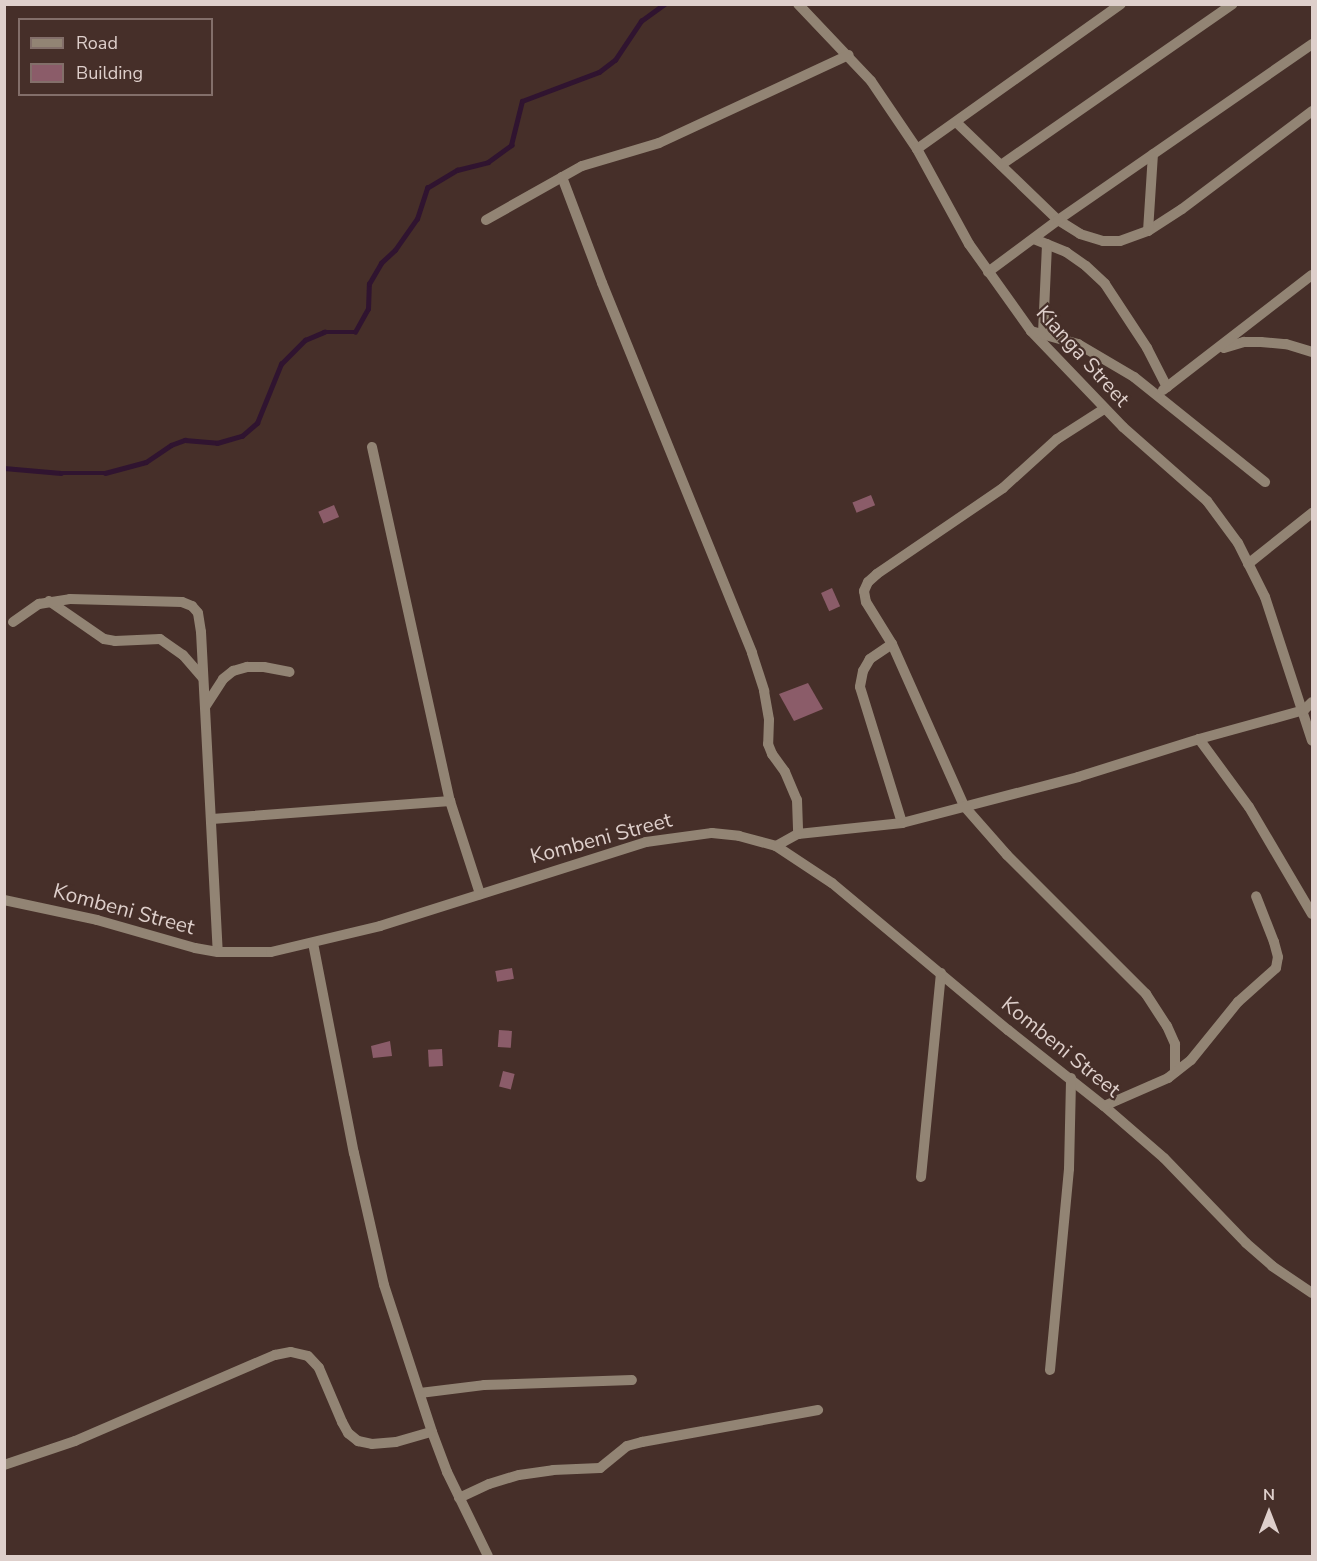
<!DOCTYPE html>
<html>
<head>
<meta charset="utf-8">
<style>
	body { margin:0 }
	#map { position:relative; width:1317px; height:1561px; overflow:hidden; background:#462f29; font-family:"Nunito Sans",sans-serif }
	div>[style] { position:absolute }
	.stream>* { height:4.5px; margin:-2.25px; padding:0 2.25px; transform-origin:2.25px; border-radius:2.25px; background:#301430 }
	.building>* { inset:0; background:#8b5c69; transform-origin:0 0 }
	.minor>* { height:10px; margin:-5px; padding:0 5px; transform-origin:5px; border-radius:5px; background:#928474 }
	span { translate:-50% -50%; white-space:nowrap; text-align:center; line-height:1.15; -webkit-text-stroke:4.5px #462f29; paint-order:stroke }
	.street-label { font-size:21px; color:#decfcb }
	.frame { position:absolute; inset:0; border:6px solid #decfcb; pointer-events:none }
	.legend { position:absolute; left:18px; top:18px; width:195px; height:78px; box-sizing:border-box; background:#462f29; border:2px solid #836f6a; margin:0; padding:8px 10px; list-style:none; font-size:18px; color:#decfcb }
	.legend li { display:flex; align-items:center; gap:12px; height:30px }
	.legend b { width:30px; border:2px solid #836f6a }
	.north { position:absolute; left:1239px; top:1483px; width:60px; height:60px; -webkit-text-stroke:4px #462f29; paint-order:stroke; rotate:0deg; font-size:16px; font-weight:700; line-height:24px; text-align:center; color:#decfcb }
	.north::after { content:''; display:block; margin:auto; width:21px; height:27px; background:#decfcb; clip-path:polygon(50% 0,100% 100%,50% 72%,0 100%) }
</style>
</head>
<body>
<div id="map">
	<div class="stream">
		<div style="left:4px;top:468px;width:57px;rotate:5deg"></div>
		<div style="left:61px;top:473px;width:44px"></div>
		<div style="left:105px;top:473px;width:42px;rotate:-15deg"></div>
		<div style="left:146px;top:462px;width:30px;rotate:-34deg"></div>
		<div style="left:171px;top:445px;width:15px;rotate:-20deg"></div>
		<div style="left:185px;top:440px;width:32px;rotate:5deg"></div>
		<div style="left:217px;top:443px;width:26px;rotate:-16deg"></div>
		<div style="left:242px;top:436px;width:20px;rotate:-41deg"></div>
		<div style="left:257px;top:423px;width:64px;rotate:-67.9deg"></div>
		<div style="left:281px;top:364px;width:34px;rotate:-45deg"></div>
		<div style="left:305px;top:340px;width:21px;rotate:-23deg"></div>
		<div style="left:324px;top:332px;width:31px"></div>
		<div style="left:355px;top:332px;width:26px;rotate:-61deg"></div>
		<div style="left:368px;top:309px;width:25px;rotate:-88deg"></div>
		<div style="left:369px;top:284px;width:24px;rotate:-60deg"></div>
		<div style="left:381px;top:263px;width:19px;rotate:-43deg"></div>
		<div style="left:395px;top:250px;width:38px;rotate:-55deg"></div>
		<div style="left:417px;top:219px;width:33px;rotate:-72deg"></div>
		<div style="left:427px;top:188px;width:35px;rotate:-31deg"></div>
		<div style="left:457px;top:170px;width:32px;rotate:-14deg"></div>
		<div style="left:488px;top:162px;width:29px;rotate:-36deg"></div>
		<div style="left:511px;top:145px;width:45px;rotate:-76deg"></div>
		<div style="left:522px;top:101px;width:82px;rotate:-20.6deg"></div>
		<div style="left:599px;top:72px;width:20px;rotate:-37deg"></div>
		<div style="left:615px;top:60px;width:47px;rotate:-56.3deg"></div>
		<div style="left:641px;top:21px;width:29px;rotate:-36deg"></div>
	</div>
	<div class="building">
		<div style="left:871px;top:495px;width:11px;height:20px;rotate:68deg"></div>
		<div style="left:334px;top:505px;width:13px;height:17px;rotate:67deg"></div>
		<div style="left:832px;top:588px;width:20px;height:12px;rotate:66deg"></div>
		<div style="clip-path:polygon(808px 683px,823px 709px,794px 721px,779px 694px)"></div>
		<div style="left:512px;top:968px;width:11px;height:17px;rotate:80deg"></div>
		<div style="left:499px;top:1030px;width:13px;height:17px;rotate:4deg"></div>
		<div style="clip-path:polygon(390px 1041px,392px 1056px,373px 1058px,371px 1046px)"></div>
		<div style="left:442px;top:1049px;width:17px;height:14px;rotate:87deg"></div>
		<div style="left:503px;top:1071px;width:12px;height:16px;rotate:14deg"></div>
	</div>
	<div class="minor">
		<div style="left:798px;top:4px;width:106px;rotate:46.5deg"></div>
		<div style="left:871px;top:81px;width:82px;rotate:55.9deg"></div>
		<div style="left:917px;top:149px;width:108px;rotate:61.3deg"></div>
		<div style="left:969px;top:244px;width:107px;rotate:54.5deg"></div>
		<div style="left:1031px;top:331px;width:133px;rotate:46.2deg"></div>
		<div style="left:1123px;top:427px;width:112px;rotate:41.4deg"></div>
		<div style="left:1207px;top:501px;width:52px;rotate:53.6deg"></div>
		<div style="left:1238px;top:543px;width:60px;rotate:63.4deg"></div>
		<div style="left:1265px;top:597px;width:151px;rotate:71.9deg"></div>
		<div style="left:956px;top:122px;width:141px;rotate:43.9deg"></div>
		<div style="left:1058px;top:220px;width:26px;rotate:32deg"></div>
		<div style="left:1080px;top:234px;width:24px;rotate:17deg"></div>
		<div style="left:1103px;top:241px;width:17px"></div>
		<div style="left:1120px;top:241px;width:30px;rotate:-20deg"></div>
		<div style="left:1148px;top:231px;width:40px;rotate:-32.9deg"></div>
		<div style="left:1182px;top:209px;width:163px;rotate:-37deg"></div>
		<div style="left:917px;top:149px;width:250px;rotate:-35.4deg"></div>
		<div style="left:1001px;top:165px;width:282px;rotate:-34.8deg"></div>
		<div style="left:562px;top:177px;width:113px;rotate:69.3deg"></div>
		<div style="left:602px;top:283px;width:399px;rotate:67.9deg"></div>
		<div style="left:752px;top:653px;width:40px;rotate:72deg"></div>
		<div style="left:764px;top:691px;width:29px;rotate:80deg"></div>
		<div style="left:769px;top:720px;width:24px;rotate:92deg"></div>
		<div style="left:768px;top:744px;width:11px;rotate:68deg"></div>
		<div style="left:772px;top:754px;width:22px;rotate:54deg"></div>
		<div style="left:785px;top:772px;width:30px;rotate:67deg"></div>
		<div style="left:797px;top:800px;width:34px;rotate:88deg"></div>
		<div style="left:486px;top:220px;width:110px;rotate:-29.4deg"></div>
		<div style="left:582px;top:166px;width:80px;rotate:-16.6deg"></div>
		<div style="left:659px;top:143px;width:209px;rotate:-24.9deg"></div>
		<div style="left:1148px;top:231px;width:77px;rotate:-86.3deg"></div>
		<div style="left:1034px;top:239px;width:35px;rotate:22deg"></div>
		<div style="left:1066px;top:252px;width:24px;rotate:35deg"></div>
		<div style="left:1086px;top:266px;width:26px;rotate:43deg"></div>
		<div style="left:1105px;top:284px;width:77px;rotate:56.7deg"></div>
		<div style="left:1147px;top:348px;width:44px;rotate:62.9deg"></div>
		<div style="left:988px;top:272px;width:87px;rotate:-36.6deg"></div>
		<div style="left:1058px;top:220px;width:309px;rotate:-34.7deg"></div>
		<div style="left:1031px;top:331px;width:49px;rotate:15.5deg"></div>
		<div style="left:1078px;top:344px;width:65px;rotate:30.5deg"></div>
		<div style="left:1134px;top:377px;width:168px;rotate:38.7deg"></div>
		<div style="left:1043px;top:333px;width:89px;rotate:-87.4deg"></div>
		<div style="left:1224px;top:348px;width:21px;rotate:-17deg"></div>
		<div style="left:1244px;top:342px;width:17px"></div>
		<div style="left:1261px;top:342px;width:25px;rotate:5deg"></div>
		<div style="left:1286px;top:344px;width:27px;rotate:17deg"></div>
		<div style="left:1163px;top:390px;width:188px;rotate:-37.7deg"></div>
		<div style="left:1104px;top:409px;width:56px;rotate:147.4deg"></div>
		<div style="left:1057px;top:439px;width:73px;rotate:137.8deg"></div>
		<div style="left:1003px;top:488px;width:153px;rotate:145.7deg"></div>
		<div style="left:877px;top:574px;width:12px;rotate:138deg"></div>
		<div style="left:868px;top:582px;width:10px;rotate:114deg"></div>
		<div style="left:864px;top:591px;width:11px;rotate:80deg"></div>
		<div style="left:866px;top:602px;width:49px;rotate:58.2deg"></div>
		<div style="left:892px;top:644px;width:177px;rotate:66deg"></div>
		<div style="left:964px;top:806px;width:65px;rotate:48.7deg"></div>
		<div style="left:1007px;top:855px;width:197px;rotate:45deg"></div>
		<div style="left:1146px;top:994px;width:38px;rotate:57deg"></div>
		<div style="left:1167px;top:1026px;width:20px;rotate:66deg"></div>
		<div style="left:1175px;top:1044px;width:28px;rotate:90deg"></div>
		<div style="left:372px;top:447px;width:362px;rotate:77.6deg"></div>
		<div style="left:450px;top:801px;width:98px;rotate:72.1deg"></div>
		<div style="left:1248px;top:564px;width:82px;rotate:-38.6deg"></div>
		<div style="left:49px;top:601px;width:67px;rotate:34.6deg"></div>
		<div style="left:104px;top:639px;width:11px;rotate:10deg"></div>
		<div style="left:115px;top:641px;width:45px;rotate:-2.5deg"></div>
		<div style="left:160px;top:639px;width:28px;rotate:35deg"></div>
		<div style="left:183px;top:655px;width:30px;rotate:49deg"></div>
		<div style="left:13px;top:622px;width:32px;rotate:-35deg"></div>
		<div style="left:39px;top:604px;width:31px;rotate:-9deg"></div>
		<div style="left:70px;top:599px;width:112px;rotate:1.5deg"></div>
		<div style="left:182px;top:602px;width:11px;rotate:22deg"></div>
		<div style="left:192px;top:606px;width:9px;rotate:49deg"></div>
		<div style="left:198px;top:613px;width:19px;rotate:81deg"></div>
		<div style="left:201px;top:632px;width:320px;rotate:87deg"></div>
		<div style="left:892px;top:644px;width:27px;rotate:146deg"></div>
		<div style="left:870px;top:659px;width:14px;rotate:120deg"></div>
		<div style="left:863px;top:671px;width:16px;rotate:101deg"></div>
		<div style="left:860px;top:687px;width:142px;rotate:72.8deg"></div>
		<div style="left:205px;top:707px;width:33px;rotate:-57deg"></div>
		<div style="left:223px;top:679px;width:13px;rotate:-39deg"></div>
		<div style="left:233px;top:671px;width:15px;rotate:-16deg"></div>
		<div style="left:247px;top:667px;width:17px"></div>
		<div style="left:264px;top:667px;width:26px;rotate:11deg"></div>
		<div style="left:1199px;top:739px;width:84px;rotate:53.7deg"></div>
		<div style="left:1249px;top:807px;width:124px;rotate:59.5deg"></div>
		<div style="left:212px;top:819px;width:239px;rotate:-4.3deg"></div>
		<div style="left:776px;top:846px;width:25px;rotate:-29deg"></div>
		<div style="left:798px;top:834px;width:105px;rotate:-6deg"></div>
		<div style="left:902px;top:823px;width:182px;rotate:-14.6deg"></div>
		<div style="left:1078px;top:777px;width:127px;rotate:-17.4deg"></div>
		<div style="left:1199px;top:739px;width:109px;rotate:-15.4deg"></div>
		<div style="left:1304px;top:710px;width:11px;rotate:-45deg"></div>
		<div style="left:4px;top:900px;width:95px;rotate:12.1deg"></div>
		<div style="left:97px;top:920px;width:102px;rotate:15.9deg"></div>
		<div style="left:195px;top:948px;width:23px;rotate:10deg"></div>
		<div style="left:218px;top:952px;width:53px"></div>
		<div style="left:271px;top:952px;width:112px;rotate:-13.4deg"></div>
		<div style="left:380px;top:926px;width:279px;rotate:-17.5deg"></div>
		<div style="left:646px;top:842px;width:67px;rotate:-7.8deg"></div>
		<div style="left:712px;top:833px;width:27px;rotate:6deg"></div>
		<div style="left:739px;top:836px;width:38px;rotate:15deg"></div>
		<div style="left:776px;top:846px;width:67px;rotate:33.5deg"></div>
		<div style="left:832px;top:883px;width:229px;rotate:39.9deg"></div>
		<div style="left:1008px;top:1030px;width:122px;rotate:38.4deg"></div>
		<div style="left:1104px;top:1106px;width:79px;rotate:40.9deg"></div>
		<div style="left:1164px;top:1158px;width:118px;rotate:46deg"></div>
		<div style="left:1246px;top:1243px;width:35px;rotate:41deg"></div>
		<div style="left:1272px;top:1266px;width:48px;rotate:34deg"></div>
		<div style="left:313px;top:943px;width:214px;rotate:79deg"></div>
		<div style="left:354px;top:1153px;width:135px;rotate:77.2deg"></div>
		<div style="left:384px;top:1285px;width:155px;rotate:71.9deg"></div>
		<div style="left:432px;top:1432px;width:43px;rotate:69.4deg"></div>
		<div style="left:447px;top:1472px;width:93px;rotate:64deg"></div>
		<div style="left:1104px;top:1106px;width:70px;rotate:-23.6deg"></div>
		<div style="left:1168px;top:1078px;width:29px;rotate:-38deg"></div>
		<div style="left:1191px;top:1060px;width:75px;rotate:-51deg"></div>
		<div style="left:1238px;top:1002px;width:51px;rotate:-41.8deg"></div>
		<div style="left:1276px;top:968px;width:11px;rotate:-80deg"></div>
		<div style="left:1278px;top:957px;width:16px;rotate:-105deg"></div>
		<div style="left:1274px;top:942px;width:49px;rotate:-111.4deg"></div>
		<div style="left:921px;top:1177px;width:205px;rotate:-84.4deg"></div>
		<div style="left:1050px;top:1370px;width:202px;rotate:-84.6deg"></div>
		<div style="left:1069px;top:1169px;width:91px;rotate:-88.7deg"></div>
		<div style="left:420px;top:1393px;width:64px;rotate:-7.1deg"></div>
		<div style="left:484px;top:1385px;width:148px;rotate:-1.9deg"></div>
		<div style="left:4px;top:1465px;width:75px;rotate:-18.7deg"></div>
		<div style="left:75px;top:1441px;width:218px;rotate:-23.3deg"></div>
		<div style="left:275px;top:1355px;width:16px;rotate:-11deg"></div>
		<div style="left:291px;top:1352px;width:17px;rotate:13deg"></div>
		<div style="left:308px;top:1356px;width:16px;rotate:47deg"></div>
		<div style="left:319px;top:1368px;width:59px;rotate:66.9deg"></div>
		<div style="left:342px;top:1422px;width:13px;rotate:61deg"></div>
		<div style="left:348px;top:1433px;width:13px;rotate:39deg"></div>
		<div style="left:358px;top:1441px;width:14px;rotate:12deg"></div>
		<div style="left:372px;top:1444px;width:24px;rotate:-5deg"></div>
		<div style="left:396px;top:1442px;width:37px;rotate:-16deg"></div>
		<div style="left:459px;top:1498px;width:33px;rotate:-25deg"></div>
		<div style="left:489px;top:1484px;width:31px;rotate:-17deg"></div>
		<div style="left:519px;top:1475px;width:34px;rotate:-8deg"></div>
		<div style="left:553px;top:1470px;width:47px;rotate:-2.4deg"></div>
		<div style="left:600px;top:1468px;width:35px;rotate:-39deg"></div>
		<div style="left:627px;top:1446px;width:16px;rotate:-15deg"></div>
		<div style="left:642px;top:1442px;width:179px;rotate:-10.3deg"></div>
	</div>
	<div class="street-label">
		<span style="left:1083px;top:356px;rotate:48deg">Kianga Street</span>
		<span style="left:601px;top:838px;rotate:-15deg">Kombeni Street</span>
		<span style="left:124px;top:909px;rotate:15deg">Kombeni Street</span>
		<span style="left:1061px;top:1047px;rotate:39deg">Kombeni Street</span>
	</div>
	<div class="frame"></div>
	<ul class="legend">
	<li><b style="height:8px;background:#928474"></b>Road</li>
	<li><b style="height:16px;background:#8b5c69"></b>Building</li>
	</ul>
	<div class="north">N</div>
</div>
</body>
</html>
